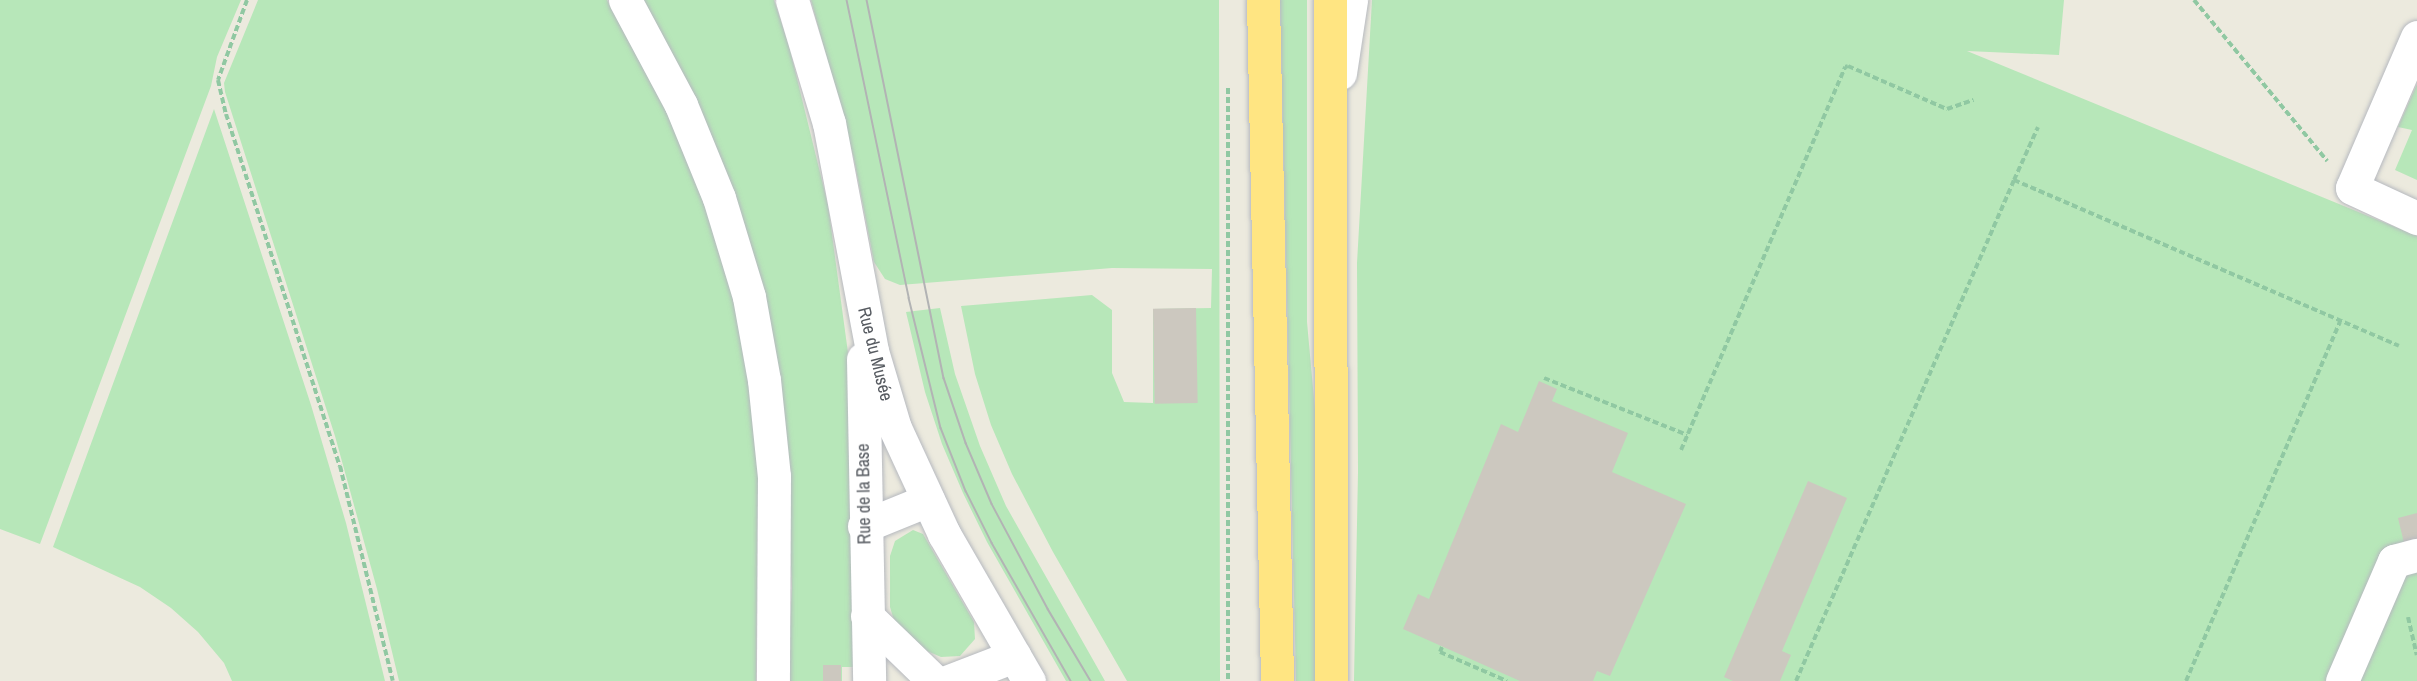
<!DOCTYPE html>
<html>
<head>
<meta charset="utf-8">
<style>
	body { margin:0 }
	#map { position:relative; width:2417px; height:681px; overflow:hidden; background:#eceade; font-family:"Archivo Narrow",sans-serif }
	div>[style] { position:absolute }
	.green>* { inset:0; background:#b7e7b9 }
	.building>* { inset:0; background:#ccc8bf; transform-origin:0 0 }
	.path>* { height:4px; margin-top:-2px; transform-origin:0; background:repeating-linear-gradient(90deg,#90c8a2 0 6px,transparent 0 9px) }
	.roads { filter:drop-shadow(0 0 2px #b6b9bf) drop-shadow(0 0 2px #b6b9bf) }
	.minor>* { height:33px; margin:-16.5px; padding:0 16.5px; transform-origin:16.5px; border-radius:16.5px; background:#fff }
	.highway>* { height:33px; margin:-16.5px; padding:0 16.5px; transform-origin:16.5px; border-radius:16.5px; background:#ffe582 }
	.tram>* { height:1.5px; margin:-0.75px; padding:0 0.75px; transform-origin:0.75px; border-radius:0.75px; background:#b2b3b4 }
	span { translate:-50% -50%; white-space:nowrap; text-align:center; line-height:1.15; -webkit-text-stroke:4.5px #fff; paint-order:stroke }
	.street-label { font-size:18px; color:#575b61 }
</style>
</head>
<body>
<div id="map">
	<div class="green">
		<div style="clip-path:polygon(0 0,241px 0,217px 57px,211px 86px,40px 544px,0 529px)"></div>
		<div style="clip-path:polygon(258px 0,607px 0,669px 117px,706px 204px,735px 302px,749px 384px,758px 476px,756px 681px,399px 681px,377px 589px,335px 436px,225px 92px,224px 83px)"></div>
		<div style="clip-path:polygon(640px 0,774px 0,789px 46px,828px 205px,851px 375px,855px 667px,842px 667px,842px 681px,787px 681px,792px 587px,785px 437px)"></div>
		<div style="clip-path:polygon(811px 0,1219px 0,1220px 681px,1127px 681px,1053px 552px,1012px 474px,991px 425px,975px 374px,961px 306px,1092px 295px,1112px 310px,1112px 373px,1124px 402px,1153px 403px,1153px 309px,1211px 308px,1212px 269px,1112px 268px,900px 285px,885px 279px,874px 262px,854px 159px)"></div>
		<div style="clip-path:polygon(1280px 0,1307px 0,1307px 322px,1316px 421px,1317px 681px,1296px 681px)"></div>
		<div style="clip-path:polygon(1372px 0,2064px 0,2059px 55px,1967px 51px,2417px 236px,2417px 681px,1354px 681px,1358px 472px,1357px 263px)"></div>
		<div style="clip-path:polygon(2417px 84px,2417px 180px,2395px 170px,2412px 130px,2398px 127px)"></div>
		<div style="clip-path:polygon(214px 109px,311px 405px,346px 523px,385px 681px,232px 681px,224px 663px,198px 632px,171px 608px,140px 587px,53px 547px)"></div>
		<div style="clip-path:polygon(940px 308px,955px 374px,980px 446px,1006px 506px,1105px 681px,1066px 681px,987px 542px,963px 493px,942px 444px,925px 392px,906px 312px)"></div>
		<div style="clip-path:polygon(913px 530px,923px 534px,974px 622px,975px 639px,960px 656px,941px 657px,920px 648px,899px 627px,893px 617px,890px 607px,890px 556px,895px 541px)"></div>
	</div>
	<div class="building">
		<div style="left:1196px;top:308px;width:95px;height:43px;rotate:89deg"></div>
		<div style="clip-path:polygon(1539px 381px,1557px 389px,1552px 401px,1628px 433px,1612px 472px,1686px 504px,1610px 676px,1597px 671px,1593px 681px,1520px 681px,1403px 629px,1418px 594px,1429px 599px,1501px 424px,1518px 432px)"></div>
		<div style="clip-path:polygon(1808px 481px,1847px 498px,1782px 651px,1791px 655px,1780px 681px,1733px 681px,1724px 677px)"></div>
		<div style="clip-path:polygon(2417px 513px,2417px 540px,2404px 543px,2398px 518px)"></div>
		<div style="left:823px;top:665px;width:18px;height:16px"></div>
	</div>
	<div class="path">
		<div style="left:247px;top:0;width:85px;rotate:109.9deg"></div>
		<div style="left:218px;top:80px;width:35px;rotate:77deg"></div>
		<div style="left:226px;top:114px;width:370px;rotate:72.1deg"></div>
		<div style="left:340px;top:466px;width:221px;rotate:76.2deg"></div>
		<div style="left:2194px;top:0;width:209px;rotate:50.4deg"></div>
		<div style="left:1228px;top:88px;width:593px;rotate:90deg"></div>
		<div style="left:2014px;top:180px;width:58px;rotate:-65.6deg"></div>
		<div style="left:1544px;top:378px;width:154px;rotate:21.7deg"></div>
		<div style="left:1681px;top:450px;width:417px;rotate:-66.8deg"></div>
		<div style="left:1845px;top:67px;width:3px;rotate:-18deg"></div>
		<div style="left:1848px;top:66px;width:108px;rotate:23.5deg"></div>
		<div style="left:1947px;top:109px;width:28px;rotate:-19deg"></div>
		<div style="left:2408px;top:617px;width:39px;rotate:77deg"></div>
		<div style="left:1442px;top:647px;width:5px;rotate:112deg"></div>
		<div style="left:1440px;top:652px;width:73px;rotate:23.4deg"></div>
		<div style="left:1796px;top:681px;width:546px;rotate:-66.48deg"></div>
		<div style="left:2014px;top:180px;width:419px;rotate:23.3deg"></div>
		<div style="left:2186px;top:681px;width:391px;rotate:-66.8deg"></div>
	</div>
	<div class="roads">
		<div class="minor">
			<div style="left:625px;top:0;width:119px;rotate:61.9deg"></div>
			<div style="left:681px;top:105px;width:100px;rotate:67.8deg"></div>
			<div style="left:719px;top:198px;width:103px;rotate:73.1deg"></div>
			<div style="left:749px;top:297px;width:84px;rotate:79.8deg"></div>
			<div style="left:764px;top:380px;width:97px;rotate:84.1deg"></div>
			<div style="left:774px;top:476px;width:205px;rotate:90.3deg"></div>
			<div style="left:792px;top:0;width:128px;rotate:73.3deg"></div>
			<div style="left:829px;top:123px;width:232px;rotate:79.3deg"></div>
			<div style="left:872px;top:351px;width:80px;rotate:73.4deg"></div>
			<div style="left:895px;top:428px;width:117px;rotate:65.2deg"></div>
			<div style="left:944px;top:534px;width:170px;rotate:60deg"></div>
			<div style="left:2417px;top:37px;width:164px;rotate:113.3deg"></div>
			<div style="left:2352px;top:188px;width:72px;rotate:24.8deg"></div>
			<div style="left:1340px;top:73px;width:74px;rotate:-81.4deg"></div>
			<div style="left:863px;top:359px;width:322px;rotate:88.9deg"></div>
			<div style="left:864px;top:526px;width:69px;rotate:-22.1deg"></div>
			<div style="left:867px;top:616px;width:93px;rotate:44.1deg"></div>
			<div style="left:949px;top:681px;width:70px;rotate:-21deg"></div>
			<div style="left:2342px;top:681px;width:131px;rotate:-66.6deg"></div>
			<div style="left:2394px;top:561px;width:24px;rotate:-15deg"></div>
		</div>
		<div class="highway">
			<div style="left:1263px;top:0;width:681px;rotate:88.82deg"></div>
			<div style="left:1330px;top:0;width:681px;rotate:89.92deg"></div>
		</div>
	</div>
	<div class="tram">
		<div style="left:847px;top:0;width:304px;rotate:78.2deg"></div>
		<div style="left:909px;top:298px;width:134px;rotate:76.2deg"></div>
		<div style="left:941px;top:428px;width:68px;rotate:68.4deg"></div>
		<div style="left:966px;top:491px;width:58px;rotate:63.4deg"></div>
		<div style="left:992px;top:543px;width:159px;rotate:60.2deg"></div>
		<div style="left:867px;top:0;width:386px;rotate:78.5deg"></div>
		<div style="left:944px;top:378px;width:69px;rotate:71.3deg"></div>
		<div style="left:966px;top:443px;width:66px;rotate:66.9deg"></div>
		<div style="left:992px;top:504px;width:119px;rotate:61.9deg"></div>
		<div style="left:1048px;top:609px;width:84px;rotate:59.2deg"></div>
	</div>
	<div class="street-label">
		<span style="left:875px;top:354px;rotate:76deg">Rue du Musée</span>
		<span style="left:864px;top:494px;rotate:-91deg">Rue de la Base</span>
	</div>
</div>
</body>
</html>
